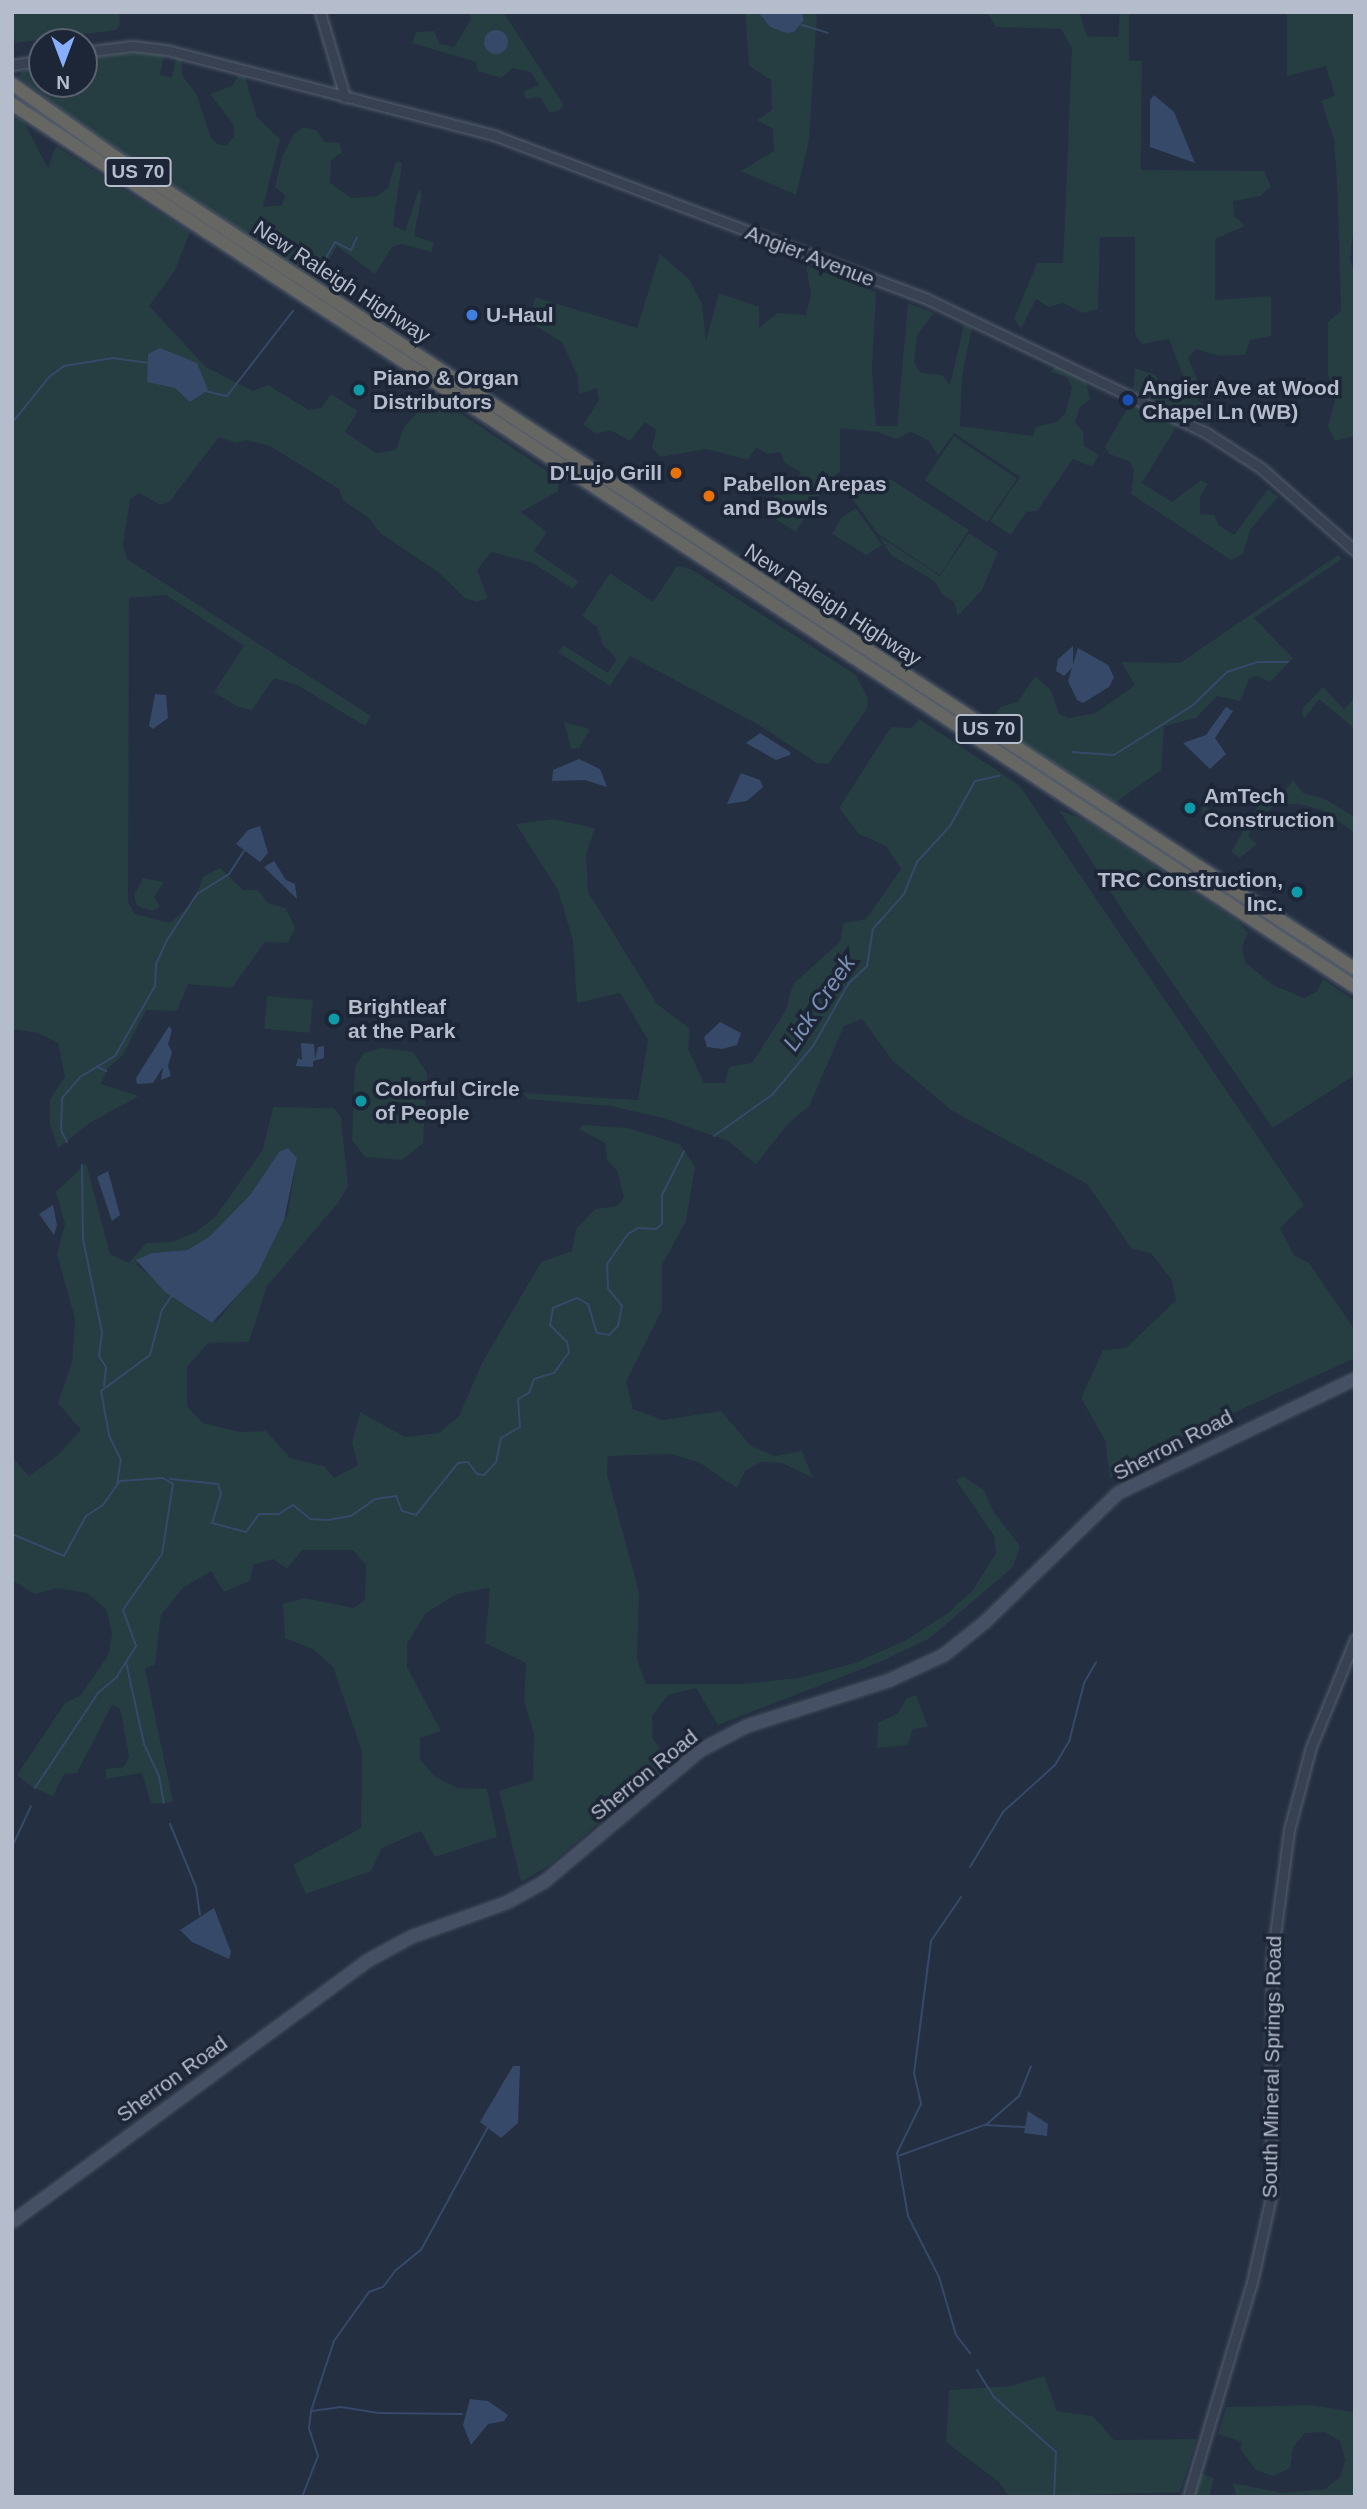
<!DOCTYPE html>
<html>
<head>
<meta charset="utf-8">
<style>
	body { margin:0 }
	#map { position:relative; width:1367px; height:2509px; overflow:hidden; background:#242f41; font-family:Arial,sans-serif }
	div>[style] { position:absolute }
	.green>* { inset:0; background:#263d42; transform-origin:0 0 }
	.water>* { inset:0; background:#374969 }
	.round { border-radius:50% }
	.stream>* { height:2px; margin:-1px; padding:0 1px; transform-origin:1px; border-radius:1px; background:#374969 }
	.roads { filter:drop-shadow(0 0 2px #565f6e) drop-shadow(0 0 2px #565f6e) }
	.tertiary>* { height:9px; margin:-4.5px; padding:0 4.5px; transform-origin:4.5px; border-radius:4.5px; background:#384151 }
	.secondary>* { height:10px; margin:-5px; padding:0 5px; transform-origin:5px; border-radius:5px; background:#465064 }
	.trunk>* { height:12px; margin:-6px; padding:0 6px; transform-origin:6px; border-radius:6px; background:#666663 }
	.dots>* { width:19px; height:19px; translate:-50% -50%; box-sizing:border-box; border:4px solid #1d2636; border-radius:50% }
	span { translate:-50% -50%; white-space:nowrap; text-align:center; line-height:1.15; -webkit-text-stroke:7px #1d2636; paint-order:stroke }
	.shield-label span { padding:2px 5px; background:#1d2636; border:2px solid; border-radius:5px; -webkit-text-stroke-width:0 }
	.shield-label { font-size:19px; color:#b5bccb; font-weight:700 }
	.street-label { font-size:21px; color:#b5bccb }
	.poi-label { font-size:21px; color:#b5bccb; font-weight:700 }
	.left { translate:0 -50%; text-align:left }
	.right { translate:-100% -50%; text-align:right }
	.water-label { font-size:23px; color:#7b90b4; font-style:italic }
	.frame { position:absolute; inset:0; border:14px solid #b5bccb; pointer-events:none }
	.north { position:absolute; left:28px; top:28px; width:70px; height:70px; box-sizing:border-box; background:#1d2636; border:2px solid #5a6272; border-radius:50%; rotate:180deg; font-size:19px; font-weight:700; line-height:28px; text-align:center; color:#b5bccb }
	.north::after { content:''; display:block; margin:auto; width:24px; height:32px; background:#88affd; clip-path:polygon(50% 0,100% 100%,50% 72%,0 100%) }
</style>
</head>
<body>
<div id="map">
	<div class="green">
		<div style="clip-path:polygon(12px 12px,119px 12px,120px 25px,116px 30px,15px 43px)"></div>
		<div style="clip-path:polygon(470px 12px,503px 12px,564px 105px,558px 111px,550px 113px,540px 97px,525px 99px,524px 91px,539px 85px,531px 72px,513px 68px,501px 78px,478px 71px,476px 62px,412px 43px,416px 32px,434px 31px,440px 44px,454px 47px,471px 19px)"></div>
		<div style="clip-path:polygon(745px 12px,758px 12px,770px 27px,794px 32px,804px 20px,802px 12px,817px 12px,809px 141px,796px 195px,741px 171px,774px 151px,773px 129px,757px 120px,772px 110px,771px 80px,749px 66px)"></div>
		<div style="clip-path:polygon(987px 12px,1079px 12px,1087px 36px,1118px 37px,1120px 12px,1129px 12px,1129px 61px,1142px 61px,1141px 170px,1264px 171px,1271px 186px,1261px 196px,1233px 201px,1234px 216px,1245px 226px,1215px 239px,1215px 300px,1271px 296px,1271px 336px,1250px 340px,1245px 355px,1220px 356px,1196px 349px,1188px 358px,1199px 384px,1197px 400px,1219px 414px,1209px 425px,1133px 390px,1135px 368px,1155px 375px,1169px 394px,1181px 394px,1186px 383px,1169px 339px,1142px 344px,1135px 334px,1135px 237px,1100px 237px,1098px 309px,1082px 313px,1063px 303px,1049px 307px,1036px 299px,1021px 329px,1014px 319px,1037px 263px,1063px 263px,1072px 48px,1061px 29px,996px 27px)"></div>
		<div style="clip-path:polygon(1287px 12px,1355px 12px,1355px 213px,1350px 259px,1355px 276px,1355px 436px,1335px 441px,1328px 426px,1336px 396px,1328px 374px,1328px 322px,1341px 311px,1337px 182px,1334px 139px,1321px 101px,1335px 96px,1326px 66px,1287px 76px)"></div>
		<div style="clip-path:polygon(133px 52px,164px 55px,160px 75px,172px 77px,176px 58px,182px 59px,182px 75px,197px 95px,211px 138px,219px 145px,227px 145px,234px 136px,233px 124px,210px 94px,232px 86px,239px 75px,245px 77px,257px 117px,280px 139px,263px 207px,282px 205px,285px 195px,275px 187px,282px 157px,293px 135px,304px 127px,316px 130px,325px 142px,340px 143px,342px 152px,331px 160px,330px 183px,351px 198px,377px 196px,388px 188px,396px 161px,402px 163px,393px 226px,405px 231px,419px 189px,422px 195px,414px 236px,434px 243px,431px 252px,402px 244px,392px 247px,375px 274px,337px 246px,325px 267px,304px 272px,88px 130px,19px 77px,22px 71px,42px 66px,42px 84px,84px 84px,84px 59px)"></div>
		<div style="clip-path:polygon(12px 113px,24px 122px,48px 168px,56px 146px,190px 232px,175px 270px,149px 306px,206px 367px,253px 391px,268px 385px,309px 410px,321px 408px,331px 394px,358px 411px,345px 432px,376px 453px,396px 450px,404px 427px,433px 395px,559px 479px,558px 491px,521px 512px,547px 532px,534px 551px,578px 581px,573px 589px,533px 563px,491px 552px,477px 570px,488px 598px,477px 602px,465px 598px,438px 572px,380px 533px,370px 519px,343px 500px,339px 489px,270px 446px,246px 440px,237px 443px,219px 437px,170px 501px,161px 505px,139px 493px,130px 500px,123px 545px,127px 559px,371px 716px,365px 726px,297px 685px,274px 678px,252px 710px,238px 707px,214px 692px,244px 646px,166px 595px,129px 598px,128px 902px,135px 914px,170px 923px,193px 903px,203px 877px,220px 868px,243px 890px,258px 890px,268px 903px,286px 908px,295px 928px,288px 943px,265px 942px,232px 988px,188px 984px,177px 1011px,146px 1010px,123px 1055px,108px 1068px,101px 1084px,139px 1096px,91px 1122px,58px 1148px,50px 1124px,50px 1099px,65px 1077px,58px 1043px,38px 1033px,12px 1029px)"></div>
		<div style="clip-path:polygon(660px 254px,689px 279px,702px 304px,706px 340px,719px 293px,759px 307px,759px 328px,777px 313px,806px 315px,811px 294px,806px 265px,876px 292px,872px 370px,876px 426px,897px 426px,908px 303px,934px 313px,917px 335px,914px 362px,921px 373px,942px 375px,950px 385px,964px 324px,972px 327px,962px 377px,960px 426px,1033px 436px,1036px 427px,1056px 422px,1065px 414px,1072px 388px,1067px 377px,1050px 372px,1056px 365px,1086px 380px,1090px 399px,1080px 407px,1075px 422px,1083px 432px,1084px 446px,1099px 455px,1092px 467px,1073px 459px,1037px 511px,1026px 512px,1011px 535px,990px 521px,1020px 477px,954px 433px,938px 456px,928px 440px,911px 432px,896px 439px,877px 432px,840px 428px,840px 471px,826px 484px,796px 532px,775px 519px,770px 503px,777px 492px,776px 481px,795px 481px,801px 472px,785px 463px,780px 452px,767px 454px,756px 447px,748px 460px,706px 449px,661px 457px,652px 448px,656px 430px,645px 422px,630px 441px,610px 430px,597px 434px,583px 425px,599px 400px,597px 388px,579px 394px,577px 375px,562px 342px,529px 322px,535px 297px,637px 328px)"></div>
		<div style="clip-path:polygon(1132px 401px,1178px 424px,1142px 483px,1172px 502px,1201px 480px,1208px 484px,1200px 497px,1200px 514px,1214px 515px,1219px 525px,1234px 535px,1268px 489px,1278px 497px,1250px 530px,1243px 554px,1231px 560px,1131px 494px,1134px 471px,1129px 461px,1109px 454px,1105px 446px)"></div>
		<div style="left:954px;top:436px;width:76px;height:53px;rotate:34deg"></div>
		<div style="clip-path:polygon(863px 479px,892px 480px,969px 530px,940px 575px,878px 534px,846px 490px)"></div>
		<div style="clip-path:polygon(856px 508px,882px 545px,866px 555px,832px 534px,841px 518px)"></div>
		<div style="clip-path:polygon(969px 533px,998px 552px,982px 590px,958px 616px,954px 602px,943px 595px,934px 581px,891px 555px,879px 536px,940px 576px)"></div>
		<div style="clip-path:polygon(1338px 555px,1342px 559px,1254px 618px,1293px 658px,1270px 682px,1256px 676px,1249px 679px,1240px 701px,1217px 696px,1196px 718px,1164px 726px,1161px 770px,1115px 803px,990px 723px,1000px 707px,1018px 702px,1035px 676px,1051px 690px,1059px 714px,1069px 718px,1096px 713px,1135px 685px,1121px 662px,1180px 663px)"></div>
		<div style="clip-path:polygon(677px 566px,691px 569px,856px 675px,868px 698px,867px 709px,828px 764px,817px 763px,759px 725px,630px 656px,610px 686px,558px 652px,563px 645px,608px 673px,617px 659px,603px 645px,597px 627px,582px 616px,610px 573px,653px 602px)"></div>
		<div style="clip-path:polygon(1323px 687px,1344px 709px,1355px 698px,1355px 729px,1319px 699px,1305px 718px,1302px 716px,1303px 708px)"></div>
		<div style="clip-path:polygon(919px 719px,1019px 785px,1304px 1205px,1280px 1228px,1294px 1255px,1309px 1263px,1355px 1330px,1355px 1358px,1163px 1445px,1110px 1478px,1105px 1440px,1081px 1398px,1103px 1350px,1126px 1348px,1176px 1300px,1172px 1280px,1151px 1253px,1132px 1249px,1087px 1184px,951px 1110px,893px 1061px,862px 1019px,844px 1026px,809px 1106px,789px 1123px,756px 1164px,728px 1141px,663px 1118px,611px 1106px,528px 1099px,523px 1093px,638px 1100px,648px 1040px,620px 993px,577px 1003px,573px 941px,558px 890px,516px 824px,553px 819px,595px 828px,586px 855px,588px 892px,657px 1004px,690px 1029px,688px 1049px,704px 1083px,725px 1083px,729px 1067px,752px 1063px,786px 1010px,793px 984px,840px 942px,843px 923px,866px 919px,901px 869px,886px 846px,859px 834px,839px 808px,891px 727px,912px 728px)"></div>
		<div style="clip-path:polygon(564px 722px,590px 729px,579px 748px,571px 749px)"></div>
		<div style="clip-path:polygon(1293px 780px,1303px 793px,1323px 798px,1355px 817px,1355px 833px,1322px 810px,1299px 804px,1275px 805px,1254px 824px,1248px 836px,1257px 844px,1240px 858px,1231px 852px,1258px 806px,1210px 801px,1207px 808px,1230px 830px,1202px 815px,1204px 798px,1279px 798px)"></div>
		<div style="clip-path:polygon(1059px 810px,1085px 820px,1238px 921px,1248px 933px,1242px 946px,1245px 962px,1273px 985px,1304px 998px,1317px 991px,1323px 979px,1355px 1001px,1355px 1075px,1273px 1128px,1126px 916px)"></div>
		<div style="clip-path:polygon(143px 878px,164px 882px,154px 897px,160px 906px,153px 911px,137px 906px,134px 895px)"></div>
		<div style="left:267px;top:996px;width:46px;height:33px;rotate:5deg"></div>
		<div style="clip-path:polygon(381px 1048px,413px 1052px,427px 1073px,423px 1143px,402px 1160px,365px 1157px,352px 1140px,355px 1066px,364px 1053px)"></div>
		<div style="clip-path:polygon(evenodd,273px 1107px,334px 1108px,341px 1117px,348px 1186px,338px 1203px,267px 1286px,249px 1342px,208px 1343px,187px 1367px,187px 1406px,203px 1423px,240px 1432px,266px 1431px,290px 1458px,324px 1466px,334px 1478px,358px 1465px,352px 1443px,360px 1412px,405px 1437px,439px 1433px,459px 1416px,482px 1363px,541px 1262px,572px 1251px,576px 1229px,595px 1209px,617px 1206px,624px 1198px,617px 1170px,607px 1160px,605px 1143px,579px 1129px,583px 1125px,628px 1128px,680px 1144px,695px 1167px,686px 1221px,662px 1265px,662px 1310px,626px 1382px,633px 1409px,663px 1420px,721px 1411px,751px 1446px,775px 1456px,802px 1451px,813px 1478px,782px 1463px,761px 1462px,745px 1471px,737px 1488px,700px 1463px,672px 1454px,608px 1456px,607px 1474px,639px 1592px,637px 1659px,646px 1684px,743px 1684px,798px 1678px,855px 1663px,906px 1640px,948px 1613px,973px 1590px,996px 1553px,994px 1536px,956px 1480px,963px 1476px,984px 1490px,993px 1511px,1020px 1546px,1013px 1567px,930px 1638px,880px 1662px,718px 1725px,696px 1688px,668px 1695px,652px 1716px,653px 1739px,670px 1762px,550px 1865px,521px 1882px,499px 1791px,533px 1780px,534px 1734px,524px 1701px,526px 1663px,485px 1643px,490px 1588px,457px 1594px,426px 1613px,407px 1644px,407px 1667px,441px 1731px,420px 1738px,420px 1760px,436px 1777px,458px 1788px,487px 1789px,497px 1837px,435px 1857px,421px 1831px,382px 1848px,371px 1871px,306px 1894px,293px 1865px,361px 1828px,362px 1752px,333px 1667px,313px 1649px,285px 1638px,283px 1604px,305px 1598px,354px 1608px,365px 1600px,366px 1565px,353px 1550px,302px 1550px,287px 1569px,273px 1559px,253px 1565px,250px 1581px,224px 1592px,211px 1571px,183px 1588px,161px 1615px,155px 1665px,145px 1668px,173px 1802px,151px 1804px,142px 1773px,106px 1779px,106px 1769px,124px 1767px,129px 1756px,120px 1709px,112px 1705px,77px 1773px,64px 1774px,53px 1796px,32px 1787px,17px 1775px,65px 1703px,81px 1695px,109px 1654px,112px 1633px,106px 1609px,87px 1593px,58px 1588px,34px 1594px,12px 1580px,12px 1457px,29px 1476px,58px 1455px,81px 1430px,58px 1403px,72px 1362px,75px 1319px,57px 1254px,65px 1224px,56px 1192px,86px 1163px,110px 1254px,129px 1263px,146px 1243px,172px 1242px,196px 1232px,216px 1216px,263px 1149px,273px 1107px,297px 1158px,288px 1212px,262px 1265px,217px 1321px,211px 1323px,194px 1312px,136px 1264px,152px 1253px,187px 1250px,209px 1237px,250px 1195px,270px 1165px,297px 1158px)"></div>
		<div style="clip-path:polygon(916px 1695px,928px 1727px,913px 1729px,908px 1745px,877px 1748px,878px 1723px,897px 1714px,906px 1699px)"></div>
		<div style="clip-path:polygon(1044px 2376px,1057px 2411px,1093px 2416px,1114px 2440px,1197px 2439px,1180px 2492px,1009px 2497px,999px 2482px,946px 2442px,949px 2390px,1010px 2386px)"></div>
		<div style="clip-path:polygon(1311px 2405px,1355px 2412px,1355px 2497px,1237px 2497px,1232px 2483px,1283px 2493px,1325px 2489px,1340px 2477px,1345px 2460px,1340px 2441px,1324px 2432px,1305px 2433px,1293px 2447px,1290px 2468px,1273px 2476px,1256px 2470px,1240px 2449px,1242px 2442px,1218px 2434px,1226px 2407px)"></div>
		<div style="clip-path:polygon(1200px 2473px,1214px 2478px,1209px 2497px,1194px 2497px)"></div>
	</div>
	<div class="water">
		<div style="clip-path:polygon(758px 12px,802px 12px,804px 20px,794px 32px,786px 33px,770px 27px)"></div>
		<div class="round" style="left:484px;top:30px;width:24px;height:24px"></div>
		<div style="clip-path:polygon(1154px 95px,1174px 112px,1195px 163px,1150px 147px,1150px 100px)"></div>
		<div style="clip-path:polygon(160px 348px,197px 363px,208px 390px,190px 402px,175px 388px,147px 382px,148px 354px)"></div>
		<div style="clip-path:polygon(1073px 646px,1073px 667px,1064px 676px,1056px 671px,1058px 659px)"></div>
		<div style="clip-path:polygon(1078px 648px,1108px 665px,1114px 677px,1109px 687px,1083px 703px,1077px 700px,1068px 681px)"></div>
		<div style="clip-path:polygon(155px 694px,166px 695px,168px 718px,153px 729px,149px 726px)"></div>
		<div style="clip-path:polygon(1226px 707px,1233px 711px,1215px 738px,1226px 754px,1210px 769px,1183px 743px,1206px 735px)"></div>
		<div style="clip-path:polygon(760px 733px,790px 752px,790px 755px,776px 760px,746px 743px)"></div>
		<div style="clip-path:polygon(579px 759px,600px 769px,607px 787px,585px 780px,552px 781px,553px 770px)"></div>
		<div style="clip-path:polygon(741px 773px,760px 780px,763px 787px,747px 801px,727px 804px)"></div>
		<div style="clip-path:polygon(260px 826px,268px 853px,260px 862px,236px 844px,248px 830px)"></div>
		<div style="clip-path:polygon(274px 861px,286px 880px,295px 884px,297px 899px,264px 867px)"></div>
		<div style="clip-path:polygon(720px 1022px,741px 1033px,737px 1045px,722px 1049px,707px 1047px,704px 1037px)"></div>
		<div style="clip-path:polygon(169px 1026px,172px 1030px,168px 1044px,172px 1052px,168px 1066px,171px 1076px,161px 1080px,163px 1067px,153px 1083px,137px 1084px,136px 1078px)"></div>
		<div style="clip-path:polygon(301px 1043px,314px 1044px,315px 1059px,318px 1047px,324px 1046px,324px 1058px,313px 1061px,313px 1067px,296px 1066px,298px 1058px,302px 1060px)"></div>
		<div style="clip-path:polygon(288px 1148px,297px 1158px,284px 1220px,258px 1273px,212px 1323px,165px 1292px,136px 1260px,152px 1253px,187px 1250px,209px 1237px,250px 1195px,279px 1152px)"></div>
		<div style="clip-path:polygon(108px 1171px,120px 1215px,112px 1221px,97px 1177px)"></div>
		<div style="clip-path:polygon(53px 1205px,57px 1225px,54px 1235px,39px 1214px)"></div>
		<div style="clip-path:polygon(214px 1908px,231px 1952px,229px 1959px,192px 1942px,180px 1930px)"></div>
		<div style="clip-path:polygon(513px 2066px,520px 2066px,518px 2123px,501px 2138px,480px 2122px)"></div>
		<div style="clip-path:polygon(1028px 2111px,1048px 2124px,1047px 2136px,1024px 2133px)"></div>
		<div style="clip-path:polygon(470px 2399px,488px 2401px,508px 2415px,504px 2421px,488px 2424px,471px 2445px,463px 2425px)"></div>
	</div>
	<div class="stream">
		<div style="left:802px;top:25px;width:27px;rotate:17deg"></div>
		<div style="left:323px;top:263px;width:24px;rotate:-60deg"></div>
		<div style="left:335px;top:242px;width:18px;rotate:27deg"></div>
		<div style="left:351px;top:250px;width:14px;rotate:-65deg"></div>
		<div style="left:205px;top:391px;width:23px;rotate:13deg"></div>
		<div style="left:227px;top:396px;width:108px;rotate:-52.2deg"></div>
		<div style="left:12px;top:423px;width:59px;rotate:-51.2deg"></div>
		<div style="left:49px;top:377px;width:19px;rotate:-36deg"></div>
		<div style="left:64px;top:366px;width:50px;rotate:-9.3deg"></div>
		<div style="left:113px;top:358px;width:34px;rotate:8deg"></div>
		<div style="left:1072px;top:752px;width:42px;rotate:4.1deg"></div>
		<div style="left:1114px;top:755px;width:93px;rotate:-32.3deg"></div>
		<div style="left:1193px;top:705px;width:47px;rotate:-44.1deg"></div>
		<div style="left:1227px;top:672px;width:33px;rotate:-18deg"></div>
		<div style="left:1258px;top:662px;width:30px"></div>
		<div style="left:98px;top:1067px;width:9px;rotate:27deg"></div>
		<div style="left:714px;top:1136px;width:71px;rotate:-35.3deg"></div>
		<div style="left:772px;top:1095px;width:64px;rotate:-50.1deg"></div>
		<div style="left:813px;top:1046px;width:73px;rotate:-60.3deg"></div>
		<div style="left:849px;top:983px;width:25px;rotate:-43deg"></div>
		<div style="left:867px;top:966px;width:37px;rotate:-81deg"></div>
		<div style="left:873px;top:929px;width:47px;rotate:-48.5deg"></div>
		<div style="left:904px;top:894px;width:35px;rotate:-68deg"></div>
		<div style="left:917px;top:862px;width:49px;rotate:-47.5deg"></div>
		<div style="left:950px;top:826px;width:51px;rotate:-60.9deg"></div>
		<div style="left:975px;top:781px;width:25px;rotate:-12deg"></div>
		<div style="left:67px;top:1142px;width:13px;rotate:-117deg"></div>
		<div style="left:61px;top:1130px;width:32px;rotate:-88deg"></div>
		<div style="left:62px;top:1098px;width:28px;rotate:-49deg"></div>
		<div style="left:80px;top:1077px;width:41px;rotate:-31deg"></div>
		<div style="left:115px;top:1056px;width:81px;rotate:-60.3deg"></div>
		<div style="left:155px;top:986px;width:22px;rotate:-87deg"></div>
		<div style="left:156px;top:964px;width:26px;rotate:-65deg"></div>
		<div style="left:167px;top:940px;width:55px;rotate:-56.9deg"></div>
		<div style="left:197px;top:894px;width:38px;rotate:-32deg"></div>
		<div style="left:229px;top:874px;width:27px;rotate:-57deg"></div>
		<div style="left:82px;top:1165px;width:74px;rotate:89.2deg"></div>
		<div style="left:83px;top:1239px;width:95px;rotate:78.5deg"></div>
		<div style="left:102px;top:1332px;width:24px;rotate:97deg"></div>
		<div style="left:99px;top:1356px;width:13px;rotate:58deg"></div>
		<div style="left:106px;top:1367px;width:19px;rotate:96deg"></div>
		<div style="left:170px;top:1479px;width:48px;rotate:5.9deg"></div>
		<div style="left:218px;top:1484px;width:10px;rotate:73deg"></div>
		<div style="left:221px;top:1494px;width:30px;rotate:107deg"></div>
		<div style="left:212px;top:1523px;width:35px;rotate:15deg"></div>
		<div style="left:246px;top:1532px;width:22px;rotate:-54deg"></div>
		<div style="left:259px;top:1514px;width:20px"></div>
		<div style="left:279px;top:1514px;width:17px;rotate:-33deg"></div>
		<div style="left:293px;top:1505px;width:22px;rotate:39deg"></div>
		<div style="left:310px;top:1519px;width:18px;rotate:3deg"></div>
		<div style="left:328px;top:1520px;width:23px;rotate:-10deg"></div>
		<div style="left:351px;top:1516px;width:29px;rotate:-35deg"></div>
		<div style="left:375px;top:1499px;width:21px;rotate:-8deg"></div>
		<div style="left:396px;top:1496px;width:16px;rotate:68deg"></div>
		<div style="left:402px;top:1511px;width:15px;rotate:16deg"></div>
		<div style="left:416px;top:1515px;width:67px;rotate:-51.1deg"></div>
		<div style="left:458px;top:1463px;width:10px;rotate:-6deg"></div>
		<div style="left:468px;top:1462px;width:15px;rotate:53deg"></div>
		<div style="left:477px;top:1474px;width:7px;rotate:8deg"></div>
		<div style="left:484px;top:1475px;width:18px;rotate:-47deg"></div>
		<div style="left:496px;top:1462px;width:25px;rotate:-78deg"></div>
		<div style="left:501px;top:1438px;width:22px;rotate:-30deg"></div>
		<div style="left:520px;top:1427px;width:28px;rotate:-94deg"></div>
		<div style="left:518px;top:1399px;width:13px;rotate:-29deg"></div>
		<div style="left:529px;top:1393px;width:15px;rotate:-70deg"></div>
		<div style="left:534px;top:1379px;width:21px;rotate:-17deg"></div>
		<div style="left:554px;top:1373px;width:26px;rotate:-54deg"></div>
		<div style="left:569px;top:1352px;width:10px;rotate:-101deg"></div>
		<div style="left:567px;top:1342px;width:24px;rotate:-135deg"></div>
		<div style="left:550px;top:1325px;width:17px;rotate:-80deg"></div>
		<div style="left:553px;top:1308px;width:26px;rotate:-23deg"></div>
		<div style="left:577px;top:1298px;width:13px;rotate:29deg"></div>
		<div style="left:588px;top:1304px;width:30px;rotate:73deg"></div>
		<div style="left:597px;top:1333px;width:12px;rotate:9deg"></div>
		<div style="left:609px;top:1335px;width:13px;rotate:-45deg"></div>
		<div style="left:618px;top:1326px;width:20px;rotate:-79deg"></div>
		<div style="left:622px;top:1306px;width:22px;rotate:-129deg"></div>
		<div style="left:608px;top:1289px;width:25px;rotate:-92deg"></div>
		<div style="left:607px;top:1264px;width:37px;rotate:-55deg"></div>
		<div style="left:628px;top:1234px;width:12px;rotate:-31deg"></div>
		<div style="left:638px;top:1228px;width:18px;rotate:3deg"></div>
		<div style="left:656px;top:1229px;width:8px;rotate:-40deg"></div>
		<div style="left:662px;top:1224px;width:29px;rotate:-90deg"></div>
		<div style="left:662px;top:1195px;width:49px;rotate:-63.4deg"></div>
		<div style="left:117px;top:1484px;width:24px;rotate:-81deg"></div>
		<div style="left:121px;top:1460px;width:28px;rotate:-116deg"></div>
		<div style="left:109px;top:1435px;width:45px;rotate:-100.3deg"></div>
		<div style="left:101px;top:1391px;width:61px;rotate:-36.3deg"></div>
		<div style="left:150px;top:1355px;width:47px;rotate:-75.1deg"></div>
		<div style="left:162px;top:1310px;width:18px;rotate:-56deg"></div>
		<div style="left:12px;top:1534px;width:56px;rotate:22.9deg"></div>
		<div style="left:64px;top:1556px;width:46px;rotate:-61.2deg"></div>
		<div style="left:86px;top:1516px;width:20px;rotate:-33deg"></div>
		<div style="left:103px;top:1505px;width:29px;rotate:-55deg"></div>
		<div style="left:120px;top:1481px;width:43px;rotate:-4deg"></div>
		<div style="left:163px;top:1478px;width:12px;rotate:31deg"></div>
		<div style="left:173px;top:1484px;width:71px;rotate:98.9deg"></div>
		<div style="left:162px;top:1554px;width:68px;rotate:124.9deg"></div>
		<div style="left:123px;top:1610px;width:38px;rotate:70deg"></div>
		<div style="left:136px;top:1646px;width:36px;rotate:122deg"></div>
		<div style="left:117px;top:1677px;width:25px;rotate:140deg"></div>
		<div style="left:98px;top:1693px;width:114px;rotate:123.6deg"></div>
		<div style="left:126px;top:1662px;width:84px;rotate:77.6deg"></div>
		<div style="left:144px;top:1744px;width:35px;rotate:65deg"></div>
		<div style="left:159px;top:1776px;width:27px;rotate:80deg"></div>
		<div style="left:170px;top:1824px;width:68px;rotate:67.6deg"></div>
		<div style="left:196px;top:1887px;width:28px;rotate:82deg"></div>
		<div style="left:12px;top:1847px;width:45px;rotate:-65.1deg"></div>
		<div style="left:970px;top:1867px;width:64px;rotate:-59deg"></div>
		<div style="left:1003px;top:1812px;width:70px;rotate:-42.1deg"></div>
		<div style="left:1055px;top:1765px;width:27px;rotate:-59deg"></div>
		<div style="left:1069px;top:1742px;width:61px;rotate:-75.7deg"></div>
		<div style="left:1084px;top:1683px;width:24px;rotate:-60deg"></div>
		<div style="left:961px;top:1897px;width:53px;rotate:124.3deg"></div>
		<div style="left:931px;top:1941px;width:133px;rotate:97.3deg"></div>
		<div style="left:914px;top:2073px;width:32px;rotate:77deg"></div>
		<div style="left:921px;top:2104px;width:55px;rotate:116.1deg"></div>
		<div style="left:897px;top:2153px;width:64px;rotate:80.1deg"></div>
		<div style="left:908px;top:2216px;width:68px;rotate:63.1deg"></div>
		<div style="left:939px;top:2277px;width:60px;rotate:73.7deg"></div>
		<div style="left:956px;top:2335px;width:23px;rotate:52deg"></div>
		<div style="left:985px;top:2125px;width:40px;rotate:2.9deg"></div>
		<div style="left:898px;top:2156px;width:95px;rotate:-19.8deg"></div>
		<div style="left:987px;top:2124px;width:43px;rotate:-41.2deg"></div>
		<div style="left:1019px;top:2096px;width:32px;rotate:-68deg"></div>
		<div style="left:977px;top:2370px;width:32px;rotate:58deg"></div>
		<div style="left:994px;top:2397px;width:83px;rotate:41.6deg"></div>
		<div style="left:1056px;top:2452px;width:45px;rotate:92.5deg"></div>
		<div style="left:312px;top:2411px;width:29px;rotate:-8deg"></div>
		<div style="left:341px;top:2407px;width:38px;rotate:9deg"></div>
		<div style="left:379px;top:2413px;width:83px;rotate:0.7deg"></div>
		<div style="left:302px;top:2497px;width:44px;rotate:-68.7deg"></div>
		<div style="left:318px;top:2456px;width:29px;rotate:-108deg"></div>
		<div style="left:309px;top:2428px;width:17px;rotate:-83deg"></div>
		<div style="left:311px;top:2411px;width:74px;rotate:-71.8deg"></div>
		<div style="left:334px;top:2341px;width:60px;rotate:-54.5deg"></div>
		<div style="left:369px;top:2292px;width:15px;rotate:-20deg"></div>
		<div style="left:383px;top:2287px;width:21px;rotate:-53deg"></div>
		<div style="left:396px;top:2270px;width:32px;rotate:-39deg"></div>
		<div style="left:421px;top:2250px;width:140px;rotate:-61.4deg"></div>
	</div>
	<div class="roads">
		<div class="tertiary">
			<div style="left:320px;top:12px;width:89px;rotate:73.6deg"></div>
			<div style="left:84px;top:52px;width:49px;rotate:-7deg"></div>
			<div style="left:133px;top:46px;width:34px;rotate:7deg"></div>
			<div style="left:167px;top:50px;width:340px;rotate:14.6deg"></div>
			<div style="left:496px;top:136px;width:461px;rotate:20.7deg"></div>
			<div style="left:927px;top:299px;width:308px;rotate:25.6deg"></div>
			<div style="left:1205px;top:432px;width:67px;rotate:32.7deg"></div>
			<div style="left:1261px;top:468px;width:125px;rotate:41.4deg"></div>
			<div style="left:12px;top:65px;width:30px;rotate:-9deg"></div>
			<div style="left:1188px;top:2497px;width:224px;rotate:-73.4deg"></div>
			<div style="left:1252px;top:2282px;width:87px;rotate:-77.4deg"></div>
			<div style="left:1271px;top:2197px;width:239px;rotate:-89.8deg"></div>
			<div style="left:1272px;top:1958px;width:129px;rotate:-82.4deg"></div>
			<div style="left:1289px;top:1830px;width:86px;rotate:-75.2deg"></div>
			<div style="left:1311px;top:1747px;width:117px;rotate:-67.8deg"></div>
		</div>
		<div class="secondary">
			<div style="left:12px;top:2222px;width:441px;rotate:-36.3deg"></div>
			<div style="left:367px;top:1961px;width:50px;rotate:-28.6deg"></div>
			<div style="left:411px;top:1937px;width:103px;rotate:-19.8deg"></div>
			<div style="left:508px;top:1902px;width:41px;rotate:-29.1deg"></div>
			<div style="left:544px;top:1882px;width:205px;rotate:-40.1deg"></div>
			<div style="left:701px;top:1750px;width:52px;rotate:-27.6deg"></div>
			<div style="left:747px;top:1726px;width:150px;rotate:-17.8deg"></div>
			<div style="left:890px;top:1680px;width:60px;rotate:-24.8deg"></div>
			<div style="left:944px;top:1655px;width:53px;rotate:-38.8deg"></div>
			<div style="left:985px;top:1622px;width:185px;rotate:-44.1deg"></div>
			<div style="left:1118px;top:1493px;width:263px;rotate:-25.7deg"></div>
		</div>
		<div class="trunk">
			<div style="left:12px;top:84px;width:128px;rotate:35.2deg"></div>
			<div style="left:117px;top:158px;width:1480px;rotate:33.23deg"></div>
			<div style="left:12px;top:104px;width:1607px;rotate:33.32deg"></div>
		</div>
	</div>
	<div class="dots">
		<div style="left:472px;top:315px;background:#3f7fe0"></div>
		<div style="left:359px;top:390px;background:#0f9aa8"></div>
		<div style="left:1128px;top:400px;background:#1a4fb4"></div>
		<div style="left:676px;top:473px;background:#e8710a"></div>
		<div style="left:709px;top:496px;background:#e8710a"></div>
		<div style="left:1190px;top:808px;background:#0f9aa8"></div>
		<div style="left:1297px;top:892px;background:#0f9aa8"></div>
		<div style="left:334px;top:1019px;background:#0f9aa8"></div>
		<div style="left:361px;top:1101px;background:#0f9aa8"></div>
	</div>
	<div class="shield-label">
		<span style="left:138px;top:172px">US 70</span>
		<span style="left:989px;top:729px">US 70</span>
	</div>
	<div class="street-label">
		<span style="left:810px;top:256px;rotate:21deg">Angier Avenue</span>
		<span style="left:342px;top:282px;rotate:33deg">New Raleigh Highway</span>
		<span style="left:833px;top:605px;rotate:33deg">New Raleigh Highway</span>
		<span style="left:1173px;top:1445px;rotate:-27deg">Sherron Road</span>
		<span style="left:644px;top:1775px;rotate:-39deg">Sherron Road</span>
		<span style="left:1272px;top:2067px;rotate:-89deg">South Mineral Springs Road</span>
		<span style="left:172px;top:2079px;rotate:-36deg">Sherron Road</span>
	</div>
	<div class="poi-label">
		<span class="left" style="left:486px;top:315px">U-Haul</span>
		<span class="left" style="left:373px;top:390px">Piano &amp; Organ<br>Distributors</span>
		<span class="left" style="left:1142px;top:400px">Angier Ave at Wood<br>Chapel Ln (WB)</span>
		<span class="right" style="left:662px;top:473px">D'Lujo Grill</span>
		<span class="left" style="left:723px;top:496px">Pabellon Arepas<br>and Bowls</span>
		<span class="left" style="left:1204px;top:808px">AmTech<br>Construction</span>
		<span class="right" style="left:1283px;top:892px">TRC Construction,<br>Inc.</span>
		<span class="left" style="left:348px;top:1019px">Brightleaf<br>at the Park</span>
		<span class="left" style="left:375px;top:1101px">Colorful Circle<br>of People</span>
	</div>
	<div class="water-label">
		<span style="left:819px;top:1003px;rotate:-56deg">Lick Creek</span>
	</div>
	<div class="frame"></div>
	<div class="north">N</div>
</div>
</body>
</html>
